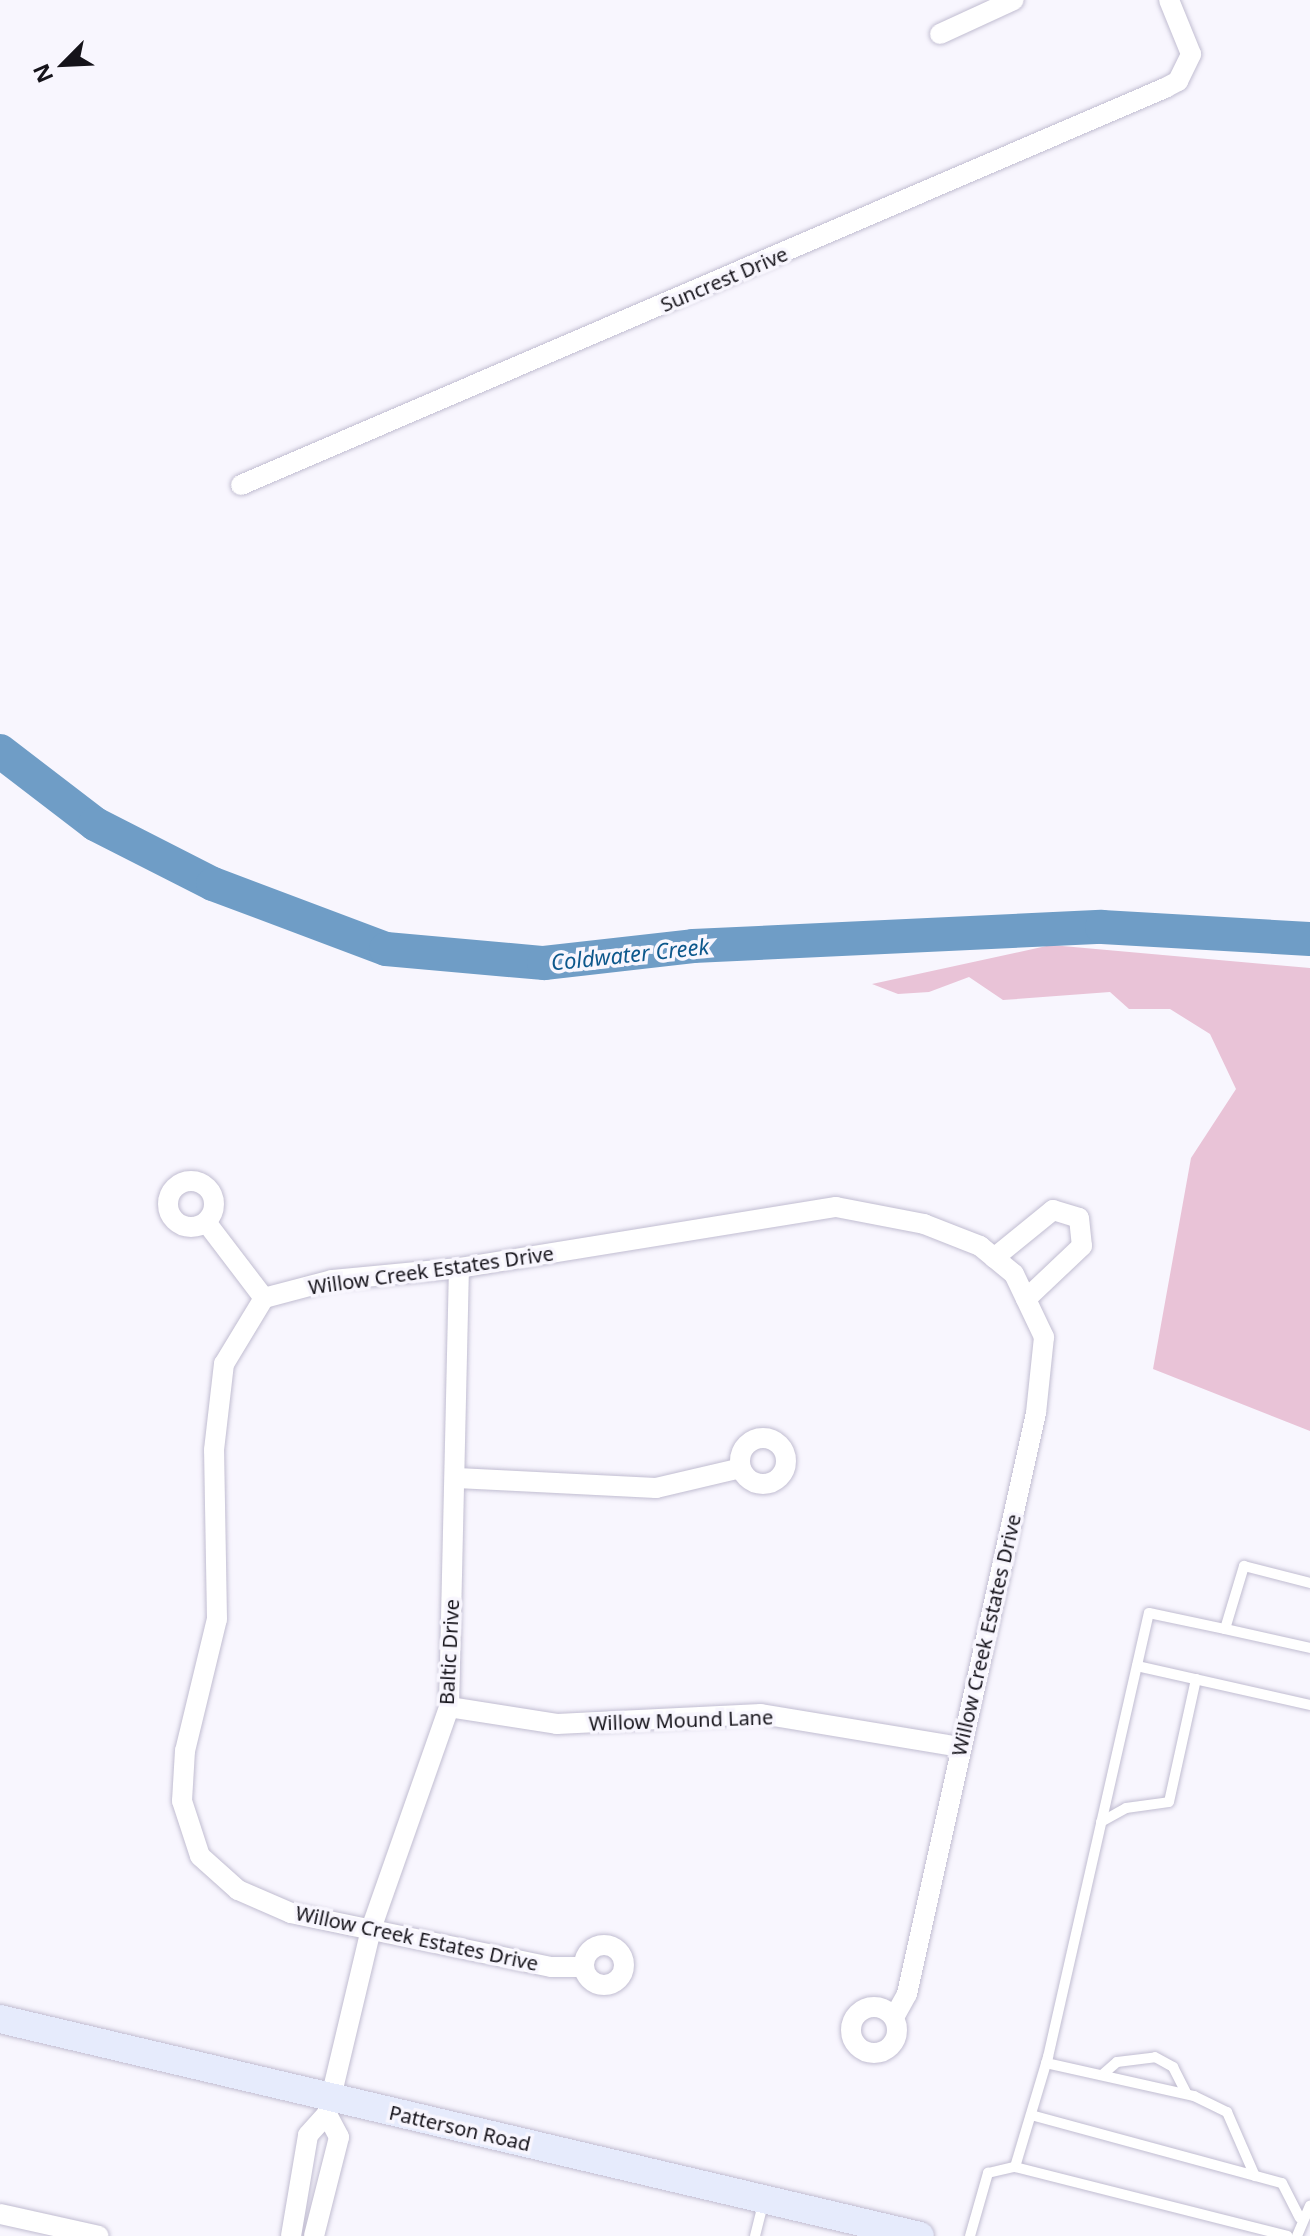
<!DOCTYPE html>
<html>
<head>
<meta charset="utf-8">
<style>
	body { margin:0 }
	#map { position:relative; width:1310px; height:2236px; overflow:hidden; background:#f8f6fe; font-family:"Noto Sans",sans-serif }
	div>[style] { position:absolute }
	.green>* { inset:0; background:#e9c3d7 }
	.river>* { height:34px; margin:-17px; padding:0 17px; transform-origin:17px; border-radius:17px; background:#6f9dc6 }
	.roads { filter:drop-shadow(0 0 2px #c1bdd1) drop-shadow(0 0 2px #c1bdd1) }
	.lane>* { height:10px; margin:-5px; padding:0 5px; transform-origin:5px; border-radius:5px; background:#fff }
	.street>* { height:20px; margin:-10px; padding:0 10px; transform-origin:10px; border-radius:10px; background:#fff }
	.street>.ring { margin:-10px; padding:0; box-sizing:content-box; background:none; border:20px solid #fff; border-radius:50% }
	.secondary>* { height:28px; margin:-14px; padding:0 14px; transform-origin:14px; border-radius:14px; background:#e6ebfc }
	span { translate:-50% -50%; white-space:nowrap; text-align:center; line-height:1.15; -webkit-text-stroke:7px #f8f6fe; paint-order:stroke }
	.street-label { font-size:20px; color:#15131a }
	.water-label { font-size:22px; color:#0d588c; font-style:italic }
	.north { position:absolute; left:24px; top:24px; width:80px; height:80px; -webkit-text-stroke:6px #f8f6fe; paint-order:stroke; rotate:246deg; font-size:22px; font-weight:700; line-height:32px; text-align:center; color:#15131a }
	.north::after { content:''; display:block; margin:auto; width:28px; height:36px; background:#15131a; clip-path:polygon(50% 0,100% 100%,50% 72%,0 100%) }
</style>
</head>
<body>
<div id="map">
	<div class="green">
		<div style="clip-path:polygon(1051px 945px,1310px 968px,1310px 1431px,1153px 1369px,1191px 1158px,1236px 1089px,1210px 1034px,1170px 1009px,1129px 1009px,1110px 992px,1003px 1000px,969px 977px,929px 992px,898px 994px,872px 984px)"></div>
	</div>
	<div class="river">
		<div style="left:0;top:751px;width:120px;rotate:37.5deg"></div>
		<div style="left:95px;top:824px;width:132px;rotate:27deg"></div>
		<div style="left:213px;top:884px;width:185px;rotate:20.6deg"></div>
		<div style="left:386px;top:949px;width:159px;rotate:5.1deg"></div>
		<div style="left:544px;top:963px;width:150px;rotate:-6.5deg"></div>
		<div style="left:693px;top:946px;width:409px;rotate:-2.7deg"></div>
		<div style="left:1102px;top:927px;width:208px;rotate:3.3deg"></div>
	</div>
	<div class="roads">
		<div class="lane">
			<div style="left:1225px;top:1629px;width:87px;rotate:12.6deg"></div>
			<div style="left:1137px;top:1666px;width:177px;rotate:12.7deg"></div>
			<div style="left:1101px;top:1822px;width:29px;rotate:-29deg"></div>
			<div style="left:1126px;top:1808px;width:43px;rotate:-7.9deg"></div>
			<div style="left:1169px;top:1802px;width:126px;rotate:-77.6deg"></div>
			<div style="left:1046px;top:2063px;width:152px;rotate:12.6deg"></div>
			<div style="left:1194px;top:2096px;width:37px;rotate:26deg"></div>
			<div style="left:1227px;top:2112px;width:70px;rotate:66.4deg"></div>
			<div style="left:1102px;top:2075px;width:20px;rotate:-41deg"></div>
			<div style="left:1117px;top:2062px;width:38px;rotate:-7deg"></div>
			<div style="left:1155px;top:2057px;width:21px;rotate:29deg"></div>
			<div style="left:1173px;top:2067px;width:30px;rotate:63deg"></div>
			<div style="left:1031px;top:2115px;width:260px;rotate:15.2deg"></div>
			<div style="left:1282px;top:2183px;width:39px;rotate:63deg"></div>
			<div style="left:1015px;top:2167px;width:281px;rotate:14.2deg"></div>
			<div style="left:755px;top:2236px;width:34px;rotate:-76deg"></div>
			<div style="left:970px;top:2236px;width:66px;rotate:-74.1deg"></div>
			<div style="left:988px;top:2173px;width:28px;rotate:-13deg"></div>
			<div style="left:1015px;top:2167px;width:115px;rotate:-73.3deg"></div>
			<div style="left:1048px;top:2057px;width:455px;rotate:-77.2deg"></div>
			<div style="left:1149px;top:1613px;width:78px;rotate:11.9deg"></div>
			<div style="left:1225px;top:1629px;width:66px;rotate:-73.2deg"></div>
			<div style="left:1244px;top:1566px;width:68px;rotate:14.4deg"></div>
			<div style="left:1297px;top:2236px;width:33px;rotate:-67deg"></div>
		</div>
		<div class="street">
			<div style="left:940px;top:34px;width:81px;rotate:-24.7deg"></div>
			<div style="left:241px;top:485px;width:1006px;rotate:-23.25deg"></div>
			<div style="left:1165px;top:88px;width:15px;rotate:-28deg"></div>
			<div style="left:1178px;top:81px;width:30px;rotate:-64deg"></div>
			<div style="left:1191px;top:54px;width:58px;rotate:-112.2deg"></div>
			<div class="ring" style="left:168px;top:1181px;width:26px;height:26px"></div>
			<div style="left:206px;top:1222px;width:96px;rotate:52.7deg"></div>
			<div style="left:994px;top:1258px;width:76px;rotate:-39.1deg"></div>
			<div style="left:1053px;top:1210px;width:27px;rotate:17deg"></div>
			<div style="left:1079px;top:1218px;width:28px;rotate:84deg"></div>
			<div style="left:1082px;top:1246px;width:77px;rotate:136.6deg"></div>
			<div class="ring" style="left:740px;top:1438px;width:26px;height:26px"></div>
			<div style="left:457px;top:1478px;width:199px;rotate:2.9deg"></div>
			<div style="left:656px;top:1488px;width:87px;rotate:-13.2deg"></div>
			<div style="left:449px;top:1707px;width:109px;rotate:8.9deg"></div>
			<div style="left:557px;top:1724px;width:204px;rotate:-2.8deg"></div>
			<div style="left:761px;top:1714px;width:202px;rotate:9.4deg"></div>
			<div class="ring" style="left:584px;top:1945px;width:20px;height:20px"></div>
			<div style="left:583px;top:1967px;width:32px;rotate:180deg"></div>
			<div style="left:551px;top:1967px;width:266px;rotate:-168.3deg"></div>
			<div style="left:291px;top:1913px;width:58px;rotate:-156.5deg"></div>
			<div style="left:238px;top:1890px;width:51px;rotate:-138.2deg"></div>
			<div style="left:200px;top:1856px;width:58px;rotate:-108.1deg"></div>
			<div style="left:182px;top:1801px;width:50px;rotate:-86.6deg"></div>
			<div style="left:185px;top:1751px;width:136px;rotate:-76.4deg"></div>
			<div style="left:217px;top:1619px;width:169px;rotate:-91deg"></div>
			<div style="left:214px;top:1450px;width:87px;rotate:-83.4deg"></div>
			<div style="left:224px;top:1364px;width:77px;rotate:-58.8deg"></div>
			<div style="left:264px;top:1298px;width:70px;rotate:-14.8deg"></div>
			<div style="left:332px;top:1280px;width:128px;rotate:-5.4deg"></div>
			<div style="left:459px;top:1268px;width:382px;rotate:-9.2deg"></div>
			<div style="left:836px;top:1207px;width:90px;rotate:10.9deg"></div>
			<div style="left:924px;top:1224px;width:60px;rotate:21.4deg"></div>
			<div style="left:980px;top:1246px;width:44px;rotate:39.5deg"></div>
			<div style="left:1014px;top:1274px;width:70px;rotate:64.5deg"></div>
			<div style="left:1044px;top:1337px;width:76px;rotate:96deg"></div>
			<div style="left:1036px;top:1413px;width:595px;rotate:102.52deg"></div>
			<div style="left:907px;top:1994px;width:26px;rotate:119deg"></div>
			<div class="ring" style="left:851px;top:2007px;width:26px;height:26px"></div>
			<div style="left:0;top:2214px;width:101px;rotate:12.5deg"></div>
			<div style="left:291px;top:2236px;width:102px;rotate:-80.4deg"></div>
			<div style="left:308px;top:2135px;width:28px;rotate:-48deg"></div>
			<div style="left:327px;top:2114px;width:190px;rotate:-76.6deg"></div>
			<div style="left:371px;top:1929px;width:235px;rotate:-70.6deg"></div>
			<div style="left:449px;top:1707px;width:439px;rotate:-88.7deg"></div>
			<div style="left:314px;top:2236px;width:102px;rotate:-75.8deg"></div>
			<div style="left:339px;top:2137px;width:26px;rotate:-118deg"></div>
		</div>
		<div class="secondary">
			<div style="left:0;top:2019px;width:945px;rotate:13.27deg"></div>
		</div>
	</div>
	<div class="street-label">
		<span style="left:724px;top:279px;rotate:-23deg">Suncrest Drive</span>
		<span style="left:431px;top:1270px;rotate:-8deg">Willow Creek Estates Drive</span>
		<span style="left:986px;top:1635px;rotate:-77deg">Willow Creek Estates Drive</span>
		<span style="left:449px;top:1652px;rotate:-87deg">Baltic Drive</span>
		<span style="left:681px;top:1720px;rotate:-2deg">Willow Mound Lane</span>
		<span style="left:417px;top:1938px;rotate:12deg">Willow Creek Estates Drive</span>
		<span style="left:460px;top:2128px;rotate:13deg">Patterson Road</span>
	</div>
	<div class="water-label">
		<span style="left:630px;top:954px;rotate:-6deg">Coldwater Creek</span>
	</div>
	<div class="north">N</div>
</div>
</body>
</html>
